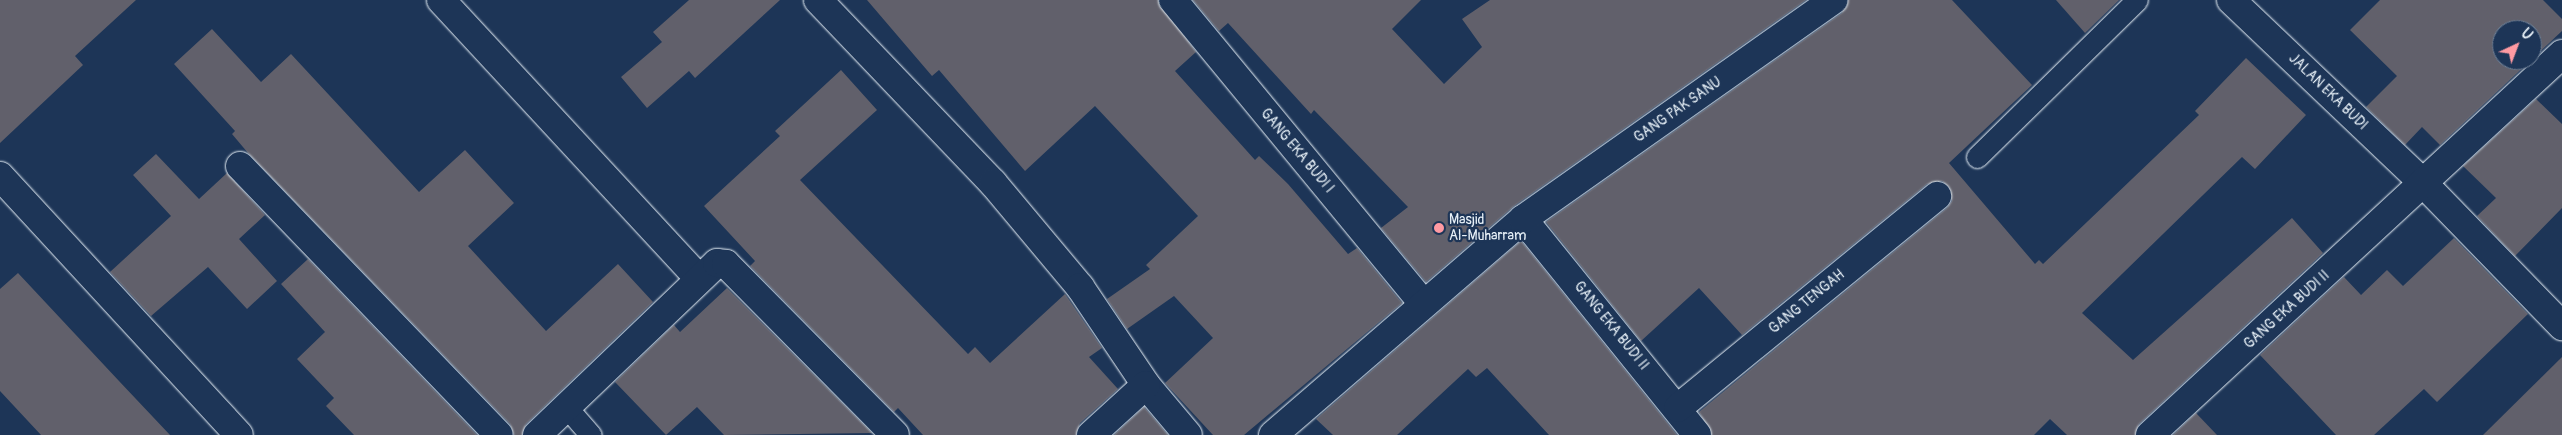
<!DOCTYPE html>
<html>
<head>
<meta charset="utf-8">
<style>
	body { margin:0 }
	#map { position:relative; width:2562px; height:435px; overflow:hidden; background:#1d3557; font-family:Pangolin,sans-serif }
	div>[style] { position:absolute }
	.building>* { inset:0; background:#61606b }
	.roads { filter:drop-shadow(0 0 1px #e8f1f8) drop-shadow(0 0 1px #e8f1f8) }
	.service>* { height:21px; margin:-10.5px; padding:0 10.5px; transform-origin:10.5px; border-radius:10.5px; background:#1d3557 }
	.minor>* { height:28px; margin:-14px; padding:0 14px; transform-origin:14px; border-radius:14px; background:#1d3557 }
	.dots>* { width:14px; height:14px; translate:-50% -50%; box-sizing:border-box; border:2px solid #1d3557; border-radius:50% }
	span { translate:-50% -50%; white-space:nowrap; text-align:center; line-height:1.15; -webkit-text-stroke:4.5px #1d3557; paint-order:stroke }
	.street-label { font-size:14px; color:#e8f1f8 }
	.poi-label { font-size:14px; color:#e8f1f8 }
	.left { translate:0 -50%; text-align:left }
	.north { position:absolute; left:2492px; top:20px; width:50px; height:50px; box-sizing:border-box; background:#1d3557; border:1px solid #6e8097; border-radius:50%; rotate:43deg; font-size:14px; font-weight:700; line-height:20px; text-align:center; color:#e8f1f8 }
	.north::after { content:''; display:block; margin:auto; width:18px; height:22px; background:#ff9aa2; clip-path:polygon(50% 0,100% 100%,50% 72%,0 100%) }
</style>
</head>
<body>
<div id="map">
	<div class="building">
		<div style="clip-path:polygon(0 0,136px 0,75px 56px,83px 65px,0 143px)"></div>
		<div style="clip-path:polygon(689px 0,780px 0,695px 78px,689px 71px,647px 108px,621px 77px,662px 42px,653px 32px)"></div>
		<div style="clip-path:polygon(867px 0,1158px 0,1196px 52px,1175px 71px,1255px 160px,1259px 156px,1288px 184px,1348px 254px,1357px 248px,1402px 303px,1244px 435px,1213px 435px,1165px 383px,1213px 338px,1174px 296px,1127px 329px,1107px 299px,1150px 269px,1146px 265px,1198px 216px,1095px 106px,1025px 171px,939px 70px,932px 76px)"></div>
		<div style="clip-path:polygon(1193px 0,1421px 0,1392px 29px,1444px 84px,1482px 47px,1462px 19px,1490px 0,1806px 0,1514px 206px,1426px 282px,1381px 228px,1408px 207px,1314px 110px,1311px 114px,1228px 23px,1219px 31px)"></div>
		<div style="clip-path:polygon(1848px 0,1952px 0,2032px 85px,1949px 163px,2035px 264px,2039px 260px,2043px 264px,2199px 115px,2195px 111px,2246px 58px,2306px 115px,2255px 169px,2242px 157px,2082px 313px,2133px 360px,2292px 218px,2323px 253px,2139px 424px,2135px 435px,2067px 435px,2050px 419px,2034px 435px,1712px 435px,1699px 412px,1947px 208px,1952px 201px,1949px 187px,1942px 181px,1927px 184px,1742px 335px,1699px 288px,1641px 341px,1546px 222px,1842px 13px)"></div>
		<div style="clip-path:polygon(2056px 0,2119px 0,2085px 33px)"></div>
		<div style="clip-path:polygon(evenodd,2380px 0,2543px 0,2562px 19px,2562px 31px,2440px 145px,2422px 127px,2405px 145px,2366px 107px,2397px 76px,2350px 30px,2380px 0,2502px 30px,2532px 30px,2532px 60px,2502px 60px,2502px 30px)"></div>
		<div style="clip-path:polygon(212px 29px,261px 82px,291px 54px,419px 192px,465px 150px,514px 203px,468px 246px,546px 331px,618px 264px,653px 302px,526px 424px,522px 435px,514px 435px,510px 424px,248px 153px,232px 134px,235px 131px,174px 64px)"></div>
		<div style="clip-path:polygon(841px 70px,877px 110px,800px 180px,968px 354px,975px 347px,990px 363px,1065px 294px,1102px 348px,1089px 357px,1118px 389px,1080px 423px,1076px 435px,923px 435px,898px 408px,894px 412px,750px 266px,755px 261px,704px 206px,780px 136px,775px 131px)"></div>
		<div style="clip-path:polygon(2536px 99px,2562px 124px,2562px 208px,2515px 256px,2477px 216px,2496px 198px,2463px 166px)"></div>
		<div style="clip-path:polygon(156px 154px,199px 199px,227px 173px,265px 215px,239px 239px,277px 281px,247px 309px,208px 267px,151px 316px,110px 272px,171px 216px,133px 175px)"></div>
		<div style="clip-path:polygon(2454px 238px,2528px 314px,2437px 402px,2424px 389px,2374px 435px,2336px 435px,2260px 355px,2344px 277px,2361px 295px,2387px 270px,2403px 286px)"></div>
		<div style="clip-path:polygon(1521px 241px,1677px 435px,1549px 435px,1487px 368px,1476px 377px,1468px 369px,1397px 435px,1333px 435px,1316px 419px)"></div>
		<div style="clip-path:polygon(308px 259px,477px 435px,354px 435px,326px 406px,334px 398px,297px 359px,325px 332px,281px 284px)"></div>
		<div style="clip-path:polygon(18px 273px,119px 381px,170px 435px,41px 435px,0 391px,0 289px)"></div>
		<div style="clip-path:polygon(727px 288px,872px 433px,724px 435px,697px 407px,666px 435px,615px 382px,674px 325px,680px 332px)"></div>
		<div style="clip-path:polygon(2562px 357px,2562px 435px,2483px 435px)"></div>
		<div style="clip-path:polygon(1144px 407px,1168px 435px,1114px 435px)"></div>
		<div style="clip-path:polygon(2196px 413px,2217px 435px,2173px 435px)"></div>
	</div>
	<div class="roads">
		<div class="service">
			<div style="left:1977px;top:157px;width:224px;rotate:-44.5deg"></div>
			<div style="left:569px;top:410px;width:33px;rotate:49deg"></div>
		</div>
		<div class="minor">
			<div style="left:441px;top:0;width:379px;rotate:47.2deg"></div>
			<div style="left:818px;top:0;width:253px;rotate:46.3deg"></div>
			<div style="left:993px;top:183px;width:136px;rotate:50.1deg"></div>
			<div style="left:1080px;top:287px;width:118px;rotate:56deg"></div>
			<div style="left:1146px;top:385px;width:65px;rotate:50deg"></div>
			<div style="left:1173px;top:0;width:391px;rotate:50.5deg"></div>
			<div style="left:2231px;top:0;width:268px;rotate:43.6deg"></div>
			<div style="left:2425px;top:185px;width:197px;rotate:45.8deg"></div>
			<div style="left:240px;top:166px;width:373px;rotate:46.1deg"></div>
			<div style="left:0;top:176px;width:352px;rotate:47.3deg"></div>
			<div style="left:1523px;top:219px;width:277px;rotate:51.1deg"></div>
			<div style="left:1678px;top:408px;width:335px;rotate:-39.3deg"></div>
			<div style="left:537px;top:435px;width:249px;rotate:-43.7deg"></div>
			<div style="left:717px;top:263px;width:9px;rotate:6deg"></div>
			<div style="left:726px;top:264px;width:240px;rotate:45.3deg"></div>
			<div style="left:1091px;top:435px;width:74px;rotate:-42.3deg"></div>
			<div style="left:1273px;top:435px;width:330px;rotate:-40.8deg"></div>
			<div style="left:1523px;top:219px;width:380px;rotate:-35.2deg"></div>
			<div style="left:2150px;top:435px;width:561px;rotate:-42.76deg"></div>
		</div>
	</div>
	<div class="dots">
		<div style="left:1439px;top:228px;background:#ff9aa2"></div>
	</div>
	<div class="street-label">
		<span style="left:2328px;top:92px;rotate:44deg">JALAN EKA BUDI</span>
		<span style="left:1678px;top:110px;rotate:-35deg">GANG PAK SANU</span>
		<span style="left:1297px;top:151px;rotate:50deg">GANG EKA BUDI I</span>
		<span style="left:1807px;top:302px;rotate:-39deg">GANG TENGAH</span>
		<span style="left:2287px;top:310px;rotate:-42deg">GANG EKA BUDI II</span>
		<span style="left:1611px;top:326px;rotate:51deg">GANG EKA BUDI II</span>
	</div>
	<div class="poi-label">
		<span class="left" style="left:1449px;top:228px">Masjid<br>Al-Muharram</span>
	</div>
	<div class="north">U</div>
</div>
</body>
</html>
